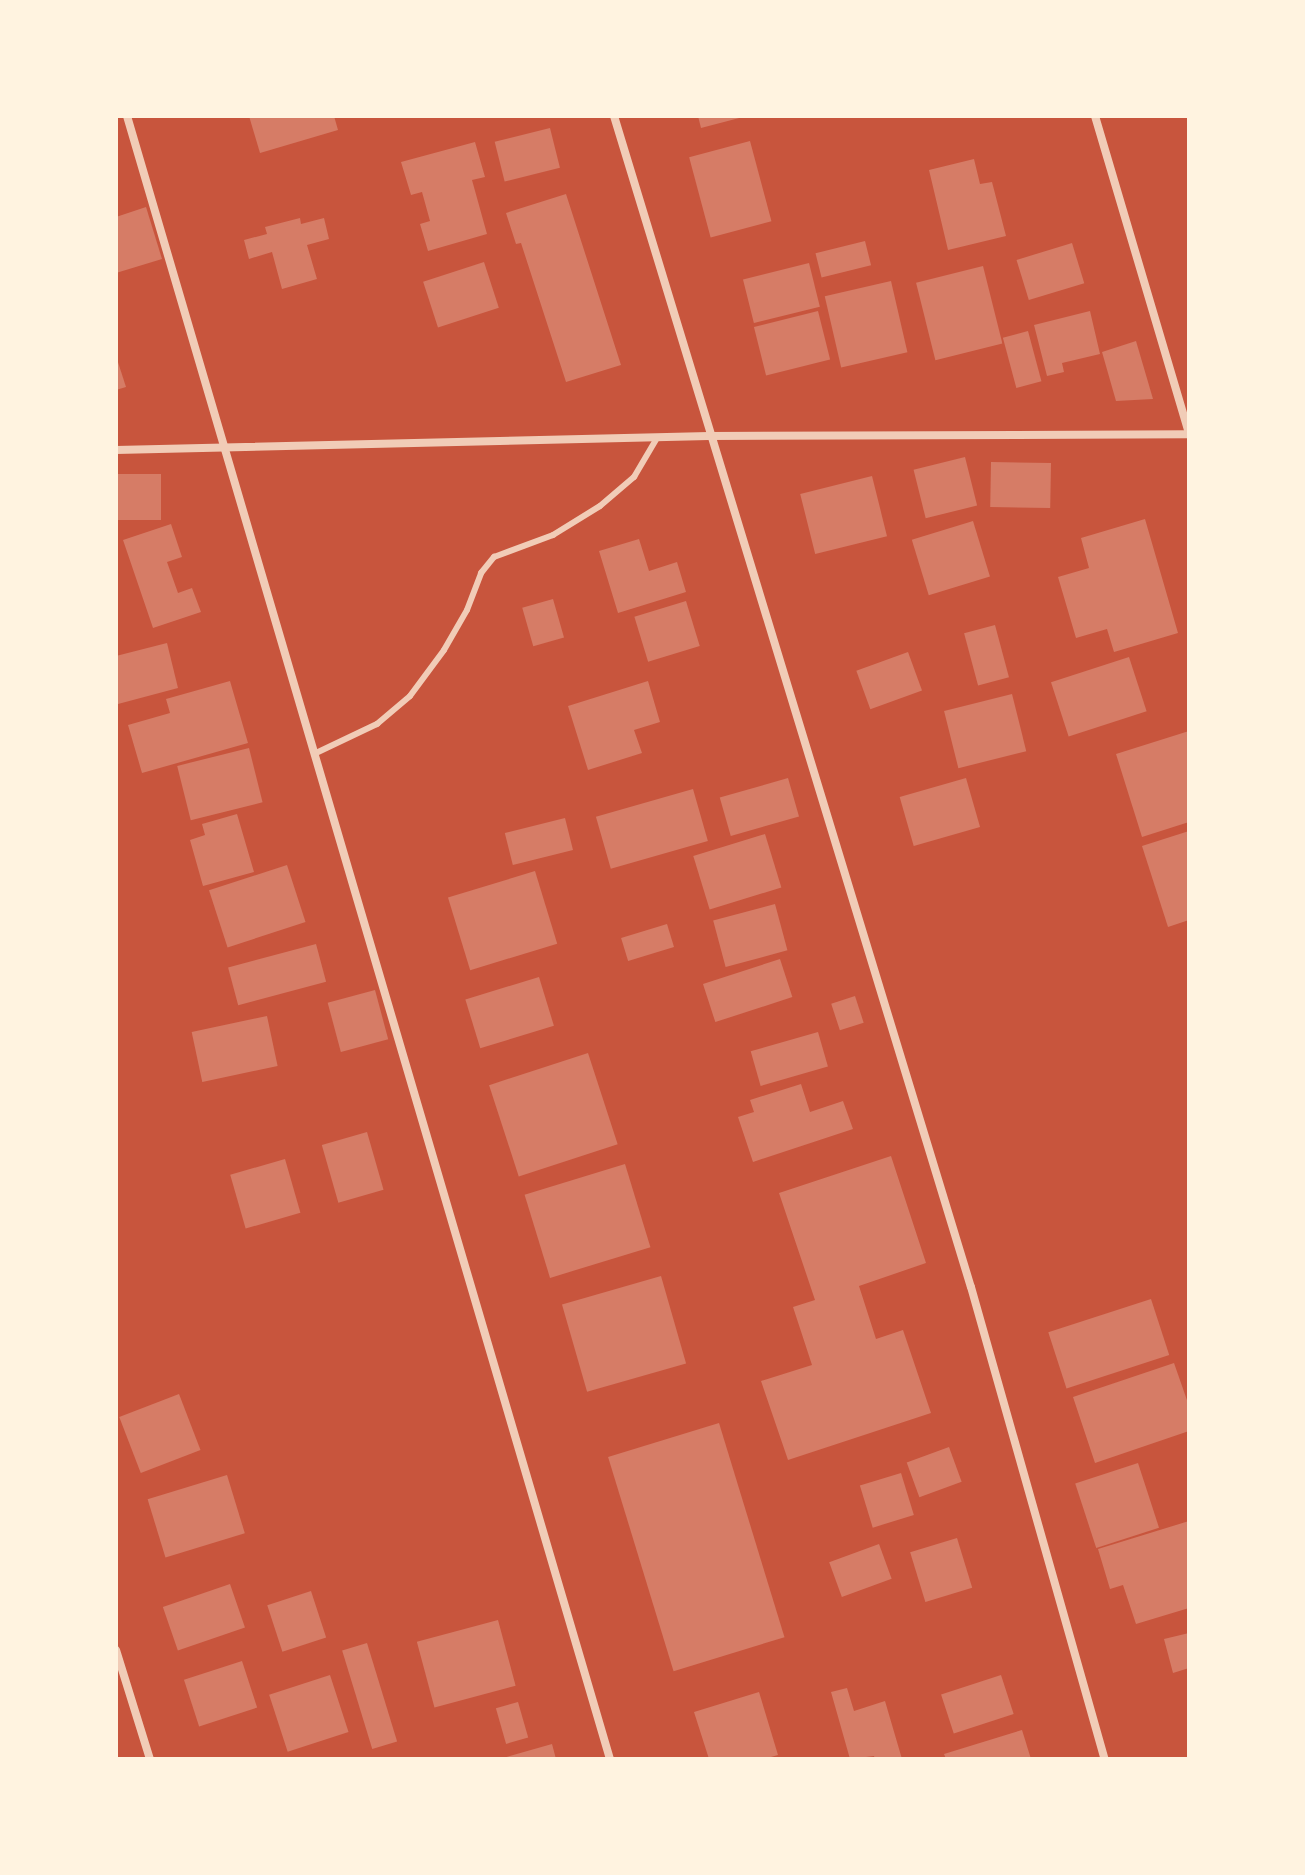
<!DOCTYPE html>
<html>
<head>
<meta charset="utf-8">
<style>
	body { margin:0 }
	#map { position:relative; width:1305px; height:1875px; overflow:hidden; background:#c8553d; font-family:Overpass,sans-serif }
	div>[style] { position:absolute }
	.building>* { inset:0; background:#d67c66; transform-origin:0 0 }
	.service>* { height:6px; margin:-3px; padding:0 3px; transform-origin:3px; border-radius:3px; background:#f1ccb7 }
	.minor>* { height:8px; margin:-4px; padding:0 4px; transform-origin:4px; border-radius:4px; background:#f1ccb7 }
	span { translate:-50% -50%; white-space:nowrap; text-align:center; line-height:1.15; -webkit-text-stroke:6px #fff3e0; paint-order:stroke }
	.frame { position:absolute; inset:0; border:118px solid #fff3e0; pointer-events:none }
</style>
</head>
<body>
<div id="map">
	<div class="building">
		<div style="clip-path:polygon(249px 116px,334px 116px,338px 130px,260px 153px)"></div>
		<div style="clip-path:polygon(698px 116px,743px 116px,743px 117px,701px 128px)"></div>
		<div style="left:550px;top:128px;width:41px;height:57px;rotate:76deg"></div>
		<div style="left:750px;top:141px;width:83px;height:63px;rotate:75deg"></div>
		<div style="clip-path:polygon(475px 142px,485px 177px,472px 180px,487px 234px,428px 251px,420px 224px,430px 221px,422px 192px,411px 195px,401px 162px)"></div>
		<div style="clip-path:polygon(974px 159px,980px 184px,992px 182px,1006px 236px,948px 250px,929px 170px)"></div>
		<div style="clip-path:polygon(566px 194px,621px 365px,566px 382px,521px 243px,516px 244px,506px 213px)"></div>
		<div style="clip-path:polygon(146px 207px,162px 259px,116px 273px,116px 217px)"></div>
		<div style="clip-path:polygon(300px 218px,301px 224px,324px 218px,329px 239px,307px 245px,317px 279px,282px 289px,272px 252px,249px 259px,244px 240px,267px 234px,265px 227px)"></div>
		<div style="left:865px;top:241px;width:25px;height:51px;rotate:76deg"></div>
		<div style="left:1072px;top:243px;width:42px;height:58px;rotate:73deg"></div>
		<div style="left:484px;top:262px;width:48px;height:64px;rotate:72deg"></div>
		<div style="left:809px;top:263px;width:45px;height:68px;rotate:76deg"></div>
		<div style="left:983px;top:266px;width:80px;height:69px;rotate:76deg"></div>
		<div style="left:891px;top:281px;width:73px;height:68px;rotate:77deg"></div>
		<div style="left:818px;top:311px;width:50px;height:66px;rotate:76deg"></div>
		<div style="clip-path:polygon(1090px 311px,1100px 354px,1062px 363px,1064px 372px,1047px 376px,1034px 325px)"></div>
		<div style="left:1028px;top:331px;width:52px;height:26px;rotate:75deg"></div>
		<div style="clip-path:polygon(1136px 341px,1153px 399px,1116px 401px,1102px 352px)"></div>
		<div style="clip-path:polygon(116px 356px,126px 387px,116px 390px)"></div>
		<div style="left:965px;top:457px;width:50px;height:53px;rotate:76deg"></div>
		<div style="left:991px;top:462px;width:60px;height:45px;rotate:1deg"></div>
		<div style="left:116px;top:474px;width:45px;height:46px"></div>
		<div style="left:872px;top:476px;width:62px;height:74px;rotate:76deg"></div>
		<div style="clip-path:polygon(1145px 519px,1178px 633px,1114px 652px,1107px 629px,1076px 638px,1058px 577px,1089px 568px,1081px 538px)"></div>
		<div style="left:973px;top:521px;width:58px;height:64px;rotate:73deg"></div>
		<div style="clip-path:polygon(171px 524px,182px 557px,167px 562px,178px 593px,192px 588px,201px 612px,153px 628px,123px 540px)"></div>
		<div style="clip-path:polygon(639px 539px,649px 571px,677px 562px,686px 592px,618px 613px,599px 551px)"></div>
		<div style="left:553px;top:599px;width:40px;height:32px;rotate:74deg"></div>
		<div style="left:686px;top:601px;width:47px;height:54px;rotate:73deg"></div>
		<div style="left:995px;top:625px;width:54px;height:32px;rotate:75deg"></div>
		<div style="clip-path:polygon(167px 643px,178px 688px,118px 704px,116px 656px)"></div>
		<div style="left:908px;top:652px;width:41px;height:55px;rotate:70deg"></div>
		<div style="left:1129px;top:657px;width:57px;height:82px;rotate:72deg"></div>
		<div style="clip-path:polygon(230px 681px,248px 743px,142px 773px,128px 725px,170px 713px,166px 699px)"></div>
		<div style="clip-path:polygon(648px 681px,660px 722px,634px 730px,642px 753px,588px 770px,568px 706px)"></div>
		<div style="left:1012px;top:694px;width:59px;height:70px;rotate:76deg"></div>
		<div style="clip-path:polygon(1189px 731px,1189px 822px,1142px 837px,1116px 754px)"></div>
		<div style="left:249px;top:748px;width:56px;height:74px;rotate:76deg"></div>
		<div style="left:788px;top:778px;width:40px;height:71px;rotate:74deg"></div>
		<div style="left:966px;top:778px;width:51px;height:69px;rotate:74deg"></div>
		<div style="left:693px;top:789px;width:54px;height:101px;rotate:74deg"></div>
		<div style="clip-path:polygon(237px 814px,254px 872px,203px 886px,190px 840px,205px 835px,202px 824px)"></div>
		<div style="left:565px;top:818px;width:33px;height:62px;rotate:76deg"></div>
		<div style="clip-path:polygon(1189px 831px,1189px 920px,1168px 927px,1142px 846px)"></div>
		<div style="left:765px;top:834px;width:56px;height:75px;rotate:73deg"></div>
		<div style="left:287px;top:865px;width:60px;height:82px;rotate:72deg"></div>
		<div style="left:535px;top:871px;width:76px;height:91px;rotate:73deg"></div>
		<div style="left:775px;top:904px;width:48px;height:64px;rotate:75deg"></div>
		<div style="left:667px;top:924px;width:24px;height:48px;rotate:73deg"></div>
		<div style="left:316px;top:944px;width:39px;height:91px;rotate:75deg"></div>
		<div style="left:780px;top:959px;width:40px;height:81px;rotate:72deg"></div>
		<div style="left:539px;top:977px;width:51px;height:77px;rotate:73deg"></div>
		<div style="left:375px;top:990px;width:51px;height:49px;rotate:75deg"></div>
		<div style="left:855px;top:996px;width:28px;height:25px;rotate:72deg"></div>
		<div style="left:267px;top:1016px;width:51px;height:77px;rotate:78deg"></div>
		<div style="left:818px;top:1032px;width:36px;height:70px;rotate:74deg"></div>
		<div style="left:588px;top:1053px;width:96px;height:104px;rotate:72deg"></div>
		<div style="clip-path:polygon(801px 1084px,810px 1112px,843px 1101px,853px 1129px,753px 1162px,738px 1117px,754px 1112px,750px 1100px)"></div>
		<div style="left:367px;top:1132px;width:60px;height:47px;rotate:74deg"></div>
		<div style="clip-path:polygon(891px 1156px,926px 1263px,859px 1286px,876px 1339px,903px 1330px,931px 1413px,788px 1460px,761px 1381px,812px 1365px,793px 1307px,815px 1300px,779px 1193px)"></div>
		<div style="left:285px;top:1159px;width:56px;height:57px;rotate:74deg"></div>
		<div style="left:625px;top:1164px;width:87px;height:105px;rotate:73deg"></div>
		<div style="left:661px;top:1276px;width:91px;height:103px;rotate:74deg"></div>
		<div style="left:1151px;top:1299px;width:59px;height:108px;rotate:72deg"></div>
		<div style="clip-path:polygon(1174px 1363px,1189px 1406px,1189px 1431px,1095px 1463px,1073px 1397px)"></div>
		<div style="left:179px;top:1394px;width:60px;height:64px;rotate:69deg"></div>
		<div style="left:719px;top:1423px;width:224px;height:116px;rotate:73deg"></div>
		<div style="left:949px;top:1447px;width:37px;height:45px;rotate:70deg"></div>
		<div style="left:1138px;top:1463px;width:68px;height:66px;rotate:72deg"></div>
		<div style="left:901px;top:1473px;width:44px;height:43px;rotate:73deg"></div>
		<div style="left:227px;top:1475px;width:61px;height:83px;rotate:73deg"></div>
		<div style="clip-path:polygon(1189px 1521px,1189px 1608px,1136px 1624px,1123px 1585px,1110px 1589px,1098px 1549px)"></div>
		<div style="left:957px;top:1538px;width:52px;height:49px;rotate:73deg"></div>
		<div style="left:879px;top:1544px;width:37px;height:53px;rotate:70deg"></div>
		<div style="left:230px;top:1584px;width:46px;height:71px;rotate:71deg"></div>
		<div style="left:311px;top:1591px;width:49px;height:46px;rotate:72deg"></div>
		<div style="left:498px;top:1620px;width:68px;height:84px;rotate:75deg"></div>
		<div style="clip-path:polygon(1189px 1633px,1189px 1668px,1173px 1673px,1164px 1639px)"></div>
		<div style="left:367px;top:1643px;width:103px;height:26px;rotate:73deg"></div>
		<div style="left:242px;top:1661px;width:49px;height:61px;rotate:72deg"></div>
		<div style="left:330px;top:1675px;width:60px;height:64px;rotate:72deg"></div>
		<div style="left:1001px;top:1675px;width:41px;height:63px;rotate:72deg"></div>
		<div style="clip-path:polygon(847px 1688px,854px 1711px,885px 1701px,902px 1759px,875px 1759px,874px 1756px,850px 1759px,831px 1692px)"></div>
		<div style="clip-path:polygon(759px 1692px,778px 1755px,764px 1759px,709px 1759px,694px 1712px)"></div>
		<div style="left:518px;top:1702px;width:37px;height:23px;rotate:74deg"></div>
		<div style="clip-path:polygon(1022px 1730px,1031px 1759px,946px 1759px,944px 1754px)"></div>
		<div style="clip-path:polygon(552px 1744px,556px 1759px,504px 1759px,503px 1758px)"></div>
	</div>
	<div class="service">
		<div style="left:316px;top:753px;width:68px;rotate:-25.4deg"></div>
		<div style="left:377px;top:724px;width:43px;rotate:-40.3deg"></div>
		<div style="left:410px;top:696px;width:57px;rotate:-53.5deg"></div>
		<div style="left:444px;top:650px;width:46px;rotate:-60.1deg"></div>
		<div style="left:467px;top:610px;width:40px;rotate:-69deg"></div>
		<div style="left:481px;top:573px;width:21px;rotate:-51deg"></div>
		<div style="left:494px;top:557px;width:63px;rotate:-20.4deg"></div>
		<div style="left:553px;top:535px;width:55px;rotate:-31.7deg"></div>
		<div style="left:600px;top:506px;width:45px;rotate:-40.5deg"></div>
		<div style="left:634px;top:477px;width:45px;rotate:-59.5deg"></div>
	</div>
	<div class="minor">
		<div style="left:127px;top:116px;width:1713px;rotate:73.62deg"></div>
		<div style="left:614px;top:116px;width:1224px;rotate:73.05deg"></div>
		<div style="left:971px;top:1287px;width:491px;rotate:74.2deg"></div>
		<div style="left:1095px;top:116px;width:331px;rotate:73.5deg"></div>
		<div style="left:116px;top:450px;width:593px;rotate:-1.35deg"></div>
		<div style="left:709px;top:436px;width:480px;rotate:-0.2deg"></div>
		<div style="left:116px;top:1650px;width:114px;rotate:72.7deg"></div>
	</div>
	<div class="frame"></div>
</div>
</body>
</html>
